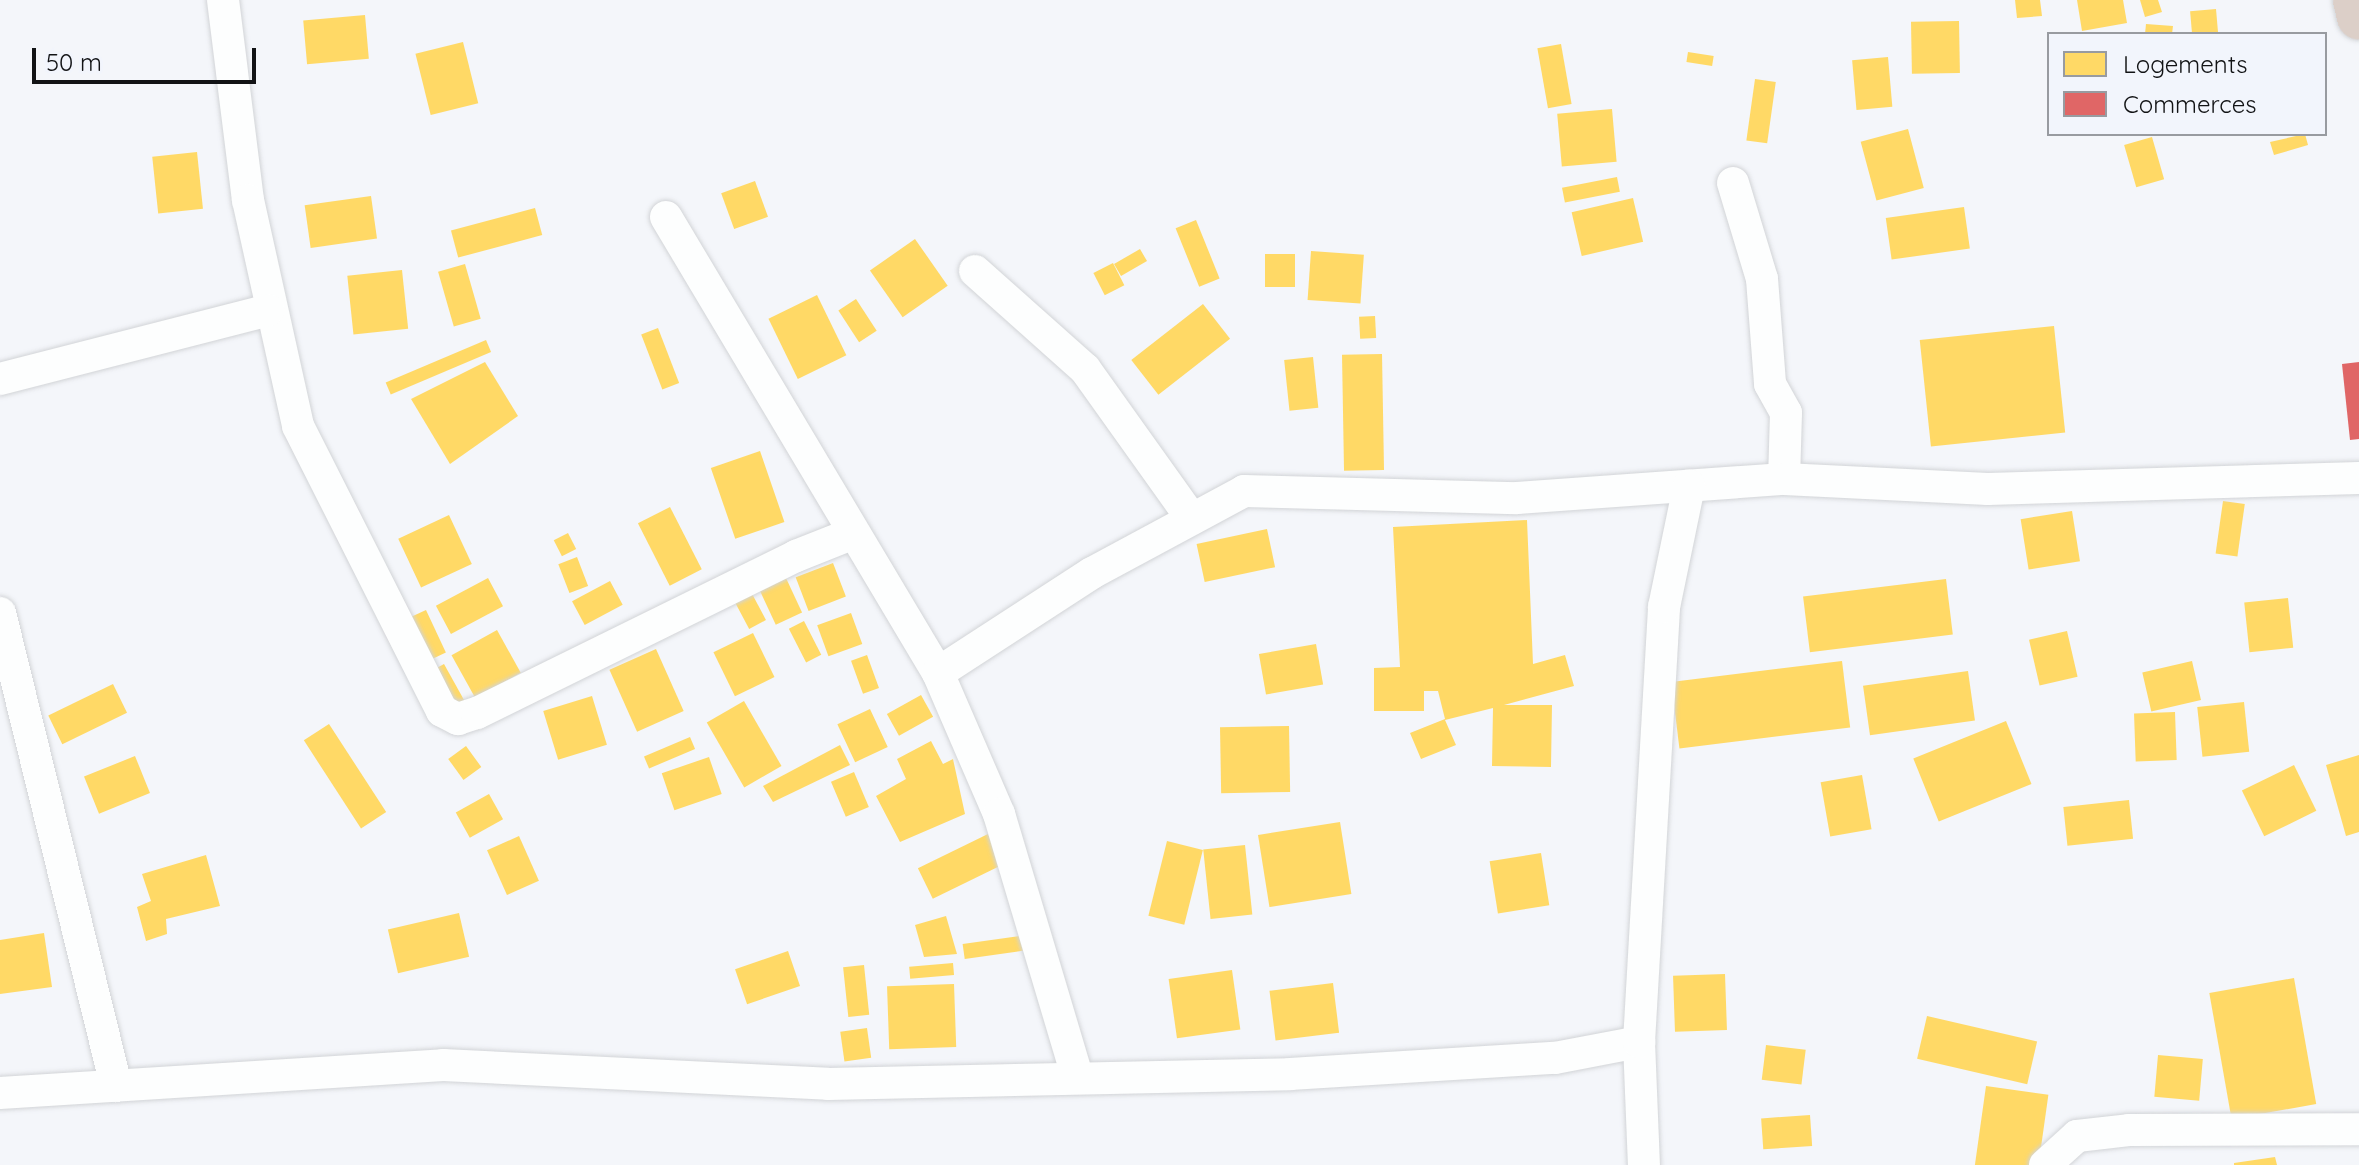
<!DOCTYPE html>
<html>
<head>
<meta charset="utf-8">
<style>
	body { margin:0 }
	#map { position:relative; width:2359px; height:1165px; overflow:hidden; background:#f4f6fa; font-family:Quicksand,sans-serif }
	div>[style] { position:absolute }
	.homes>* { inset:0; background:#ffd966; transform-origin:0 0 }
	.shops>* { inset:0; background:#e06666 }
	.roads { filter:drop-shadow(0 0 2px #d2d4d7) drop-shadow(0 0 2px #d2d4d7) }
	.street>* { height:32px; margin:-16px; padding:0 16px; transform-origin:16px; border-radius:16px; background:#fdfefe }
	.highway>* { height:44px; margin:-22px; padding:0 22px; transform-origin:22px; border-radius:22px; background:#dccfc8 }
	span { translate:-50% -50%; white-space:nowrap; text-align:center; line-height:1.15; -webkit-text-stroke:8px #f2f5fc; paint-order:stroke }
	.legend { position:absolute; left:2047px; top:32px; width:280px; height:104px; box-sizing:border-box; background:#f2f5fc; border:2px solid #989ba0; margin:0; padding:10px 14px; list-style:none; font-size:24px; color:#121315 }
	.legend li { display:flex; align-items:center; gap:16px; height:40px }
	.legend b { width:40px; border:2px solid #989ba0 }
	.scale { position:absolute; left:32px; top:48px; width:224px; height:36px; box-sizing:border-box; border:4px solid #121315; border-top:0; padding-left:10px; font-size:24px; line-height:28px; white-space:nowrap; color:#121315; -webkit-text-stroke:6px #f2f5fc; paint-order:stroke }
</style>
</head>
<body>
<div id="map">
	<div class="homes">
		<div style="clip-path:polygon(2015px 0,2040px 0,2042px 16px,2017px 18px)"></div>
		<div style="clip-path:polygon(2077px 0,2123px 0,2127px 23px,2082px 31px)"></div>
		<div style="clip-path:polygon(2140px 0,2158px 0,2162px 12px,2145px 17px)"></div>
		<div style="left:2216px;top:9px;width:25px;height:26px;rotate:85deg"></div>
		<div style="left:365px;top:15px;width:44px;height:62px;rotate:85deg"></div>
		<div style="left:1959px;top:21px;width:52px;height:48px;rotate:89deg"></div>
		<div style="clip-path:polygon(2146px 24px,2173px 26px,2172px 34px,2145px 34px)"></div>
		<div style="left:463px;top:42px;width:63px;height:49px;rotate:76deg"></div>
		<div style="left:1561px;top:44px;width:61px;height:24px;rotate:80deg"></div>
		<div style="left:1688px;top:52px;width:26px;height:10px;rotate:9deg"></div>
		<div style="left:1888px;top:57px;width:50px;height:36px;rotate:85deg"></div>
		<div style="left:1755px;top:79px;width:21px;height:62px;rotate:8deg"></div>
		<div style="left:1612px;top:109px;width:53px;height:55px;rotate:85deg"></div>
		<div style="left:1908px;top:129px;width:61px;height:49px;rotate:75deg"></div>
		<div style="clip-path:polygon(2305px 134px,2308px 145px,2274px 155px,2270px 142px)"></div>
		<div style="left:2152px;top:137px;width:44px;height:29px;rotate:74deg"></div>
		<div style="left:197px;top:152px;width:57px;height:45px;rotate:84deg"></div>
		<div style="left:1617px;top:177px;width:15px;height:56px;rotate:79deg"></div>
		<div style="left:755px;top:181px;width:38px;height:36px;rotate:70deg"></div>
		<div style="left:371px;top:196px;width:43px;height:67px;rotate:82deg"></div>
		<div style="left:1633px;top:198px;width:45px;height:63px;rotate:77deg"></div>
		<div style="left:1964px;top:207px;width:42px;height:79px;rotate:82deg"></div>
		<div style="left:535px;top:208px;width:28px;height:87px;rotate:75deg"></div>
		<div style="left:1196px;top:220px;width:63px;height:22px;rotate:68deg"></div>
		<div style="left:915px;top:239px;width:57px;height:55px;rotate:55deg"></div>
		<div style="left:1140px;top:249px;width:14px;height:30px;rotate:60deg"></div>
		<div style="left:1311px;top:251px;width:53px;height:49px;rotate:4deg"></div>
		<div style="left:1295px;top:254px;width:33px;height:30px;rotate:90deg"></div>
		<div style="left:1113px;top:263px;width:25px;height:22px;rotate:63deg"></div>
		<div style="left:465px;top:264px;width:57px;height:28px;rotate:74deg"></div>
		<div style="left:402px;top:270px;width:59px;height:55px;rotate:84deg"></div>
		<div style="left:817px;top:295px;width:67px;height:54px;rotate:64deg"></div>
		<div style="left:856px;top:299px;width:38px;height:21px;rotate:57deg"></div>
		<div style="left:1203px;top:304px;width:44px;height:91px;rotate:52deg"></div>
		<div style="left:1375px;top:316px;width:22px;height:16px;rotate:87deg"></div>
		<div style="left:2054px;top:326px;width:107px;height:135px;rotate:84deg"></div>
		<div style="left:658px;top:328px;width:59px;height:18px;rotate:69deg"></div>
		<div style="left:486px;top:340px;width:13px;height:109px;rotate:67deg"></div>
		<div style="left:1382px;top:354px;width:116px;height:40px;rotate:89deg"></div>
		<div style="left:1313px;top:357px;width:51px;height:29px;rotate:84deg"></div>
		<div style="clip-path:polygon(485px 362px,518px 416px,450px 464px,411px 399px)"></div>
		<div style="left:760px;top:451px;width:75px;height:52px;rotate:71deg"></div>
		<div style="left:2223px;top:501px;width:22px;height:53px;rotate:8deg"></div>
		<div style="left:670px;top:507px;width:70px;height:36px;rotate:63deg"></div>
		<div style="left:2072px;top:511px;width:51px;height:52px;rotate:81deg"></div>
		<div style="left:449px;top:515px;width:54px;height:56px;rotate:65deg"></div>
		<div style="clip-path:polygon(1527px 520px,1533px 664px,1565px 655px,1574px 686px,1504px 705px,1552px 705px,1551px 767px,1492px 766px,1493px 708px,1445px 720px,1456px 745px,1421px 759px,1410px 733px,1445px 719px,1438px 691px,1424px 691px,1424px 711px,1374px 711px,1374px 668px,1400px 667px,1393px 527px)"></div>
		<div style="left:1267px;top:529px;width:39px;height:72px;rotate:78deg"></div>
		<div style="left:568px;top:533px;width:18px;height:16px;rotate:63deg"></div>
		<div style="left:577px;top:557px;width:31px;height:20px;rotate:69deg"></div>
		<div style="left:833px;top:563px;width:36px;height:40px;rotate:69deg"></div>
		<div style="left:488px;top:578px;width:32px;height:59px;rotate:62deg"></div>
		<div style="left:786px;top:578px;width:38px;height:29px;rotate:65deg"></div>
		<div style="left:1946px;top:579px;width:56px;height:144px;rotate:83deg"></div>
		<div style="left:610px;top:581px;width:27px;height:43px;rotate:62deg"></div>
		<div style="left:750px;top:590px;width:34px;height:19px;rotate:62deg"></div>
		<div style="left:2288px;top:598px;width:50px;height:44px;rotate:84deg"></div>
		<div style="left:426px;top:610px;width:47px;height:21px;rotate:65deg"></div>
		<div style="left:851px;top:613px;width:33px;height:36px;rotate:70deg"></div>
		<div style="left:804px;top:621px;width:38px;height:17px;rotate:63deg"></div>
		<div style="left:497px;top:630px;width:49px;height:52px;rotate:61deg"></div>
		<div style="left:2067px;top:631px;width:47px;height:39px;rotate:77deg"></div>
		<div style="left:753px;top:633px;width:49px;height:44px;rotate:64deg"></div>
		<div style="left:1316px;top:644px;width:41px;height:58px;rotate:80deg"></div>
		<div style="left:656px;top:649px;width:68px;height:51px;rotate:66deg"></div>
		<div style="left:867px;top:655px;width:35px;height:17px;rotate:70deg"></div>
		<div style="left:1842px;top:661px;width:67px;height:172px;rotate:83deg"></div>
		<div style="left:2192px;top:661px;width:40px;height:51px;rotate:77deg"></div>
		<div style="left:444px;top:664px;width:43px;height:11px;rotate:61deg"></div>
		<div style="left:1968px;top:671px;width:50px;height:106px;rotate:82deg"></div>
		<div style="left:113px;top:684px;width:32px;height:72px;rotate:64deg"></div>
		<div style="left:921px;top:695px;width:25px;height:39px;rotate:61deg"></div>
		<div style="left:592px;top:696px;width:51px;height:51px;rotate:73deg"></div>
		<div style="left:744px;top:701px;width:75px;height:43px;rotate:60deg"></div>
		<div style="left:2244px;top:702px;width:50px;height:47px;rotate:84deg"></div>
		<div style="left:870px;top:709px;width:42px;height:36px;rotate:65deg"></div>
		<div style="left:2175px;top:712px;width:48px;height:41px;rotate:88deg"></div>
		<div style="left:2006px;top:721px;width:68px;height:100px;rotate:68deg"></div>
		<div style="left:329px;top:724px;width:105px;height:30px;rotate:57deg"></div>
		<div style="left:1289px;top:726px;width:66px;height:69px;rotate:89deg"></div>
		<div style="left:690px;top:737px;width:13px;height:50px;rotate:67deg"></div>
		<div style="clip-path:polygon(931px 741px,943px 764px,953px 759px,965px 814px,900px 842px,876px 796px,906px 779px,897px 759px)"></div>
		<div style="clip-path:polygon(840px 745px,850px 765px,773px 802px,763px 786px)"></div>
		<div style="left:466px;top:746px;width:26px;height:22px;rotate:54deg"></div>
		<div style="clip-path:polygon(2359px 755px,2359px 832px,2346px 836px,2326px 765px)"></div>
		<div style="left:135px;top:756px;width:40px;height:55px;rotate:68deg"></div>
		<div style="left:709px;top:757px;width:39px;height:50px;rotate:71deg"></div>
		<div style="left:2294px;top:765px;width:51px;height:58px;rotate:64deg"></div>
		<div style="left:854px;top:772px;width:38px;height:25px;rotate:67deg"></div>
		<div style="left:1862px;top:775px;width:55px;height:42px;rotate:80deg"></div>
		<div style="left:489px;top:794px;width:29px;height:38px;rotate:61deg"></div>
		<div style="left:2129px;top:800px;width:39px;height:66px;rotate:84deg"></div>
		<div style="left:1340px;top:822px;width:73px;height:83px;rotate:81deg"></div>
		<div style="left:988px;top:834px;width:34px;height:78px;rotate:64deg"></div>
		<div style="left:519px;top:836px;width:49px;height:35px;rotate:66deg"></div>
		<div style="left:1167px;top:841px;width:37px;height:77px;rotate:14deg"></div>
		<div style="left:1245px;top:845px;width:70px;height:42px;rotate:84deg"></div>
		<div style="left:1541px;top:853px;width:53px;height:52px;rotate:81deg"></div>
		<div style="clip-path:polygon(206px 855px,220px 906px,166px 919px,167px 934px,146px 941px,137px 907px,151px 901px,142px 874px)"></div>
		<div style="left:459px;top:913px;width:45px;height:73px;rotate:77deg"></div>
		<div style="clip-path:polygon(946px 916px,957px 954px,924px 957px,915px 925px)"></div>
		<div style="clip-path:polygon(44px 933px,52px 987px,0 994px,0 940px)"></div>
		<div style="left:1027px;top:935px;width:15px;height:65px;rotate:82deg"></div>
		<div style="left:788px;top:951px;width:37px;height:56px;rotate:71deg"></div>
		<div style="left:953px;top:963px;width:12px;height:44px;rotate:85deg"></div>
		<div style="left:864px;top:965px;width:50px;height:21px;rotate:84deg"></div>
		<div style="left:1232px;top:970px;width:60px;height:64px;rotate:82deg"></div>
		<div style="left:1725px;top:974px;width:56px;height:52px;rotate:88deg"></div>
		<div style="left:2294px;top:978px;width:128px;height:86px;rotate:80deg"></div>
		<div style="left:1333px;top:983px;width:50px;height:64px;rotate:83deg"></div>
		<div style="left:954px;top:984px;width:63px;height:67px;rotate:88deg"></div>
		<div style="left:1927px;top:1016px;width:113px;height:44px;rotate:13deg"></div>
		<div style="left:867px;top:1028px;width:30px;height:27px;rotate:82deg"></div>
		<div style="left:1766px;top:1045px;width:40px;height:35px;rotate:7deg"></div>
		<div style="left:2158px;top:1055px;width:45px;height:42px;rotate:5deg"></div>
		<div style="left:1986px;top:1086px;width:63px;height:80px;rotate:8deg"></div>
		<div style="left:1810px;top:1115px;width:31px;height:49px;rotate:86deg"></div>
		<div style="clip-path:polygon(2275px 1157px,2277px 1165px,2234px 1165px,2234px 1163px)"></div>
	</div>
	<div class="shops">
		<div style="clip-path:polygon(2359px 362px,2359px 439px,2350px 440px,2342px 364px)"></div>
	</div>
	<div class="roads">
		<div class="street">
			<div style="left:223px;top:0;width:202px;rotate:82.9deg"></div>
			<div style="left:248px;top:200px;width:231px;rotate:77.5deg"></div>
			<div style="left:298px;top:426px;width:319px;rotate:63.2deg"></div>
			<div style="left:442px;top:711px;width:18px;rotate:27deg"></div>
			<div style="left:458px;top:719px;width:20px;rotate:-18deg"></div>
			<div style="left:477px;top:713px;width:356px;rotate:-26.2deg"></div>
			<div style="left:796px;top:556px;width:62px;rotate:-21.6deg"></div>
			<div style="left:1733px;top:183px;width:100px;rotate:73.2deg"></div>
			<div style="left:1762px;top:279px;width:105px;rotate:85.6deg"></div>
			<div style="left:1770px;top:384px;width:33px;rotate:61deg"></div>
			<div style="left:1786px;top:413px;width:66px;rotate:91.7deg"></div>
			<div style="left:666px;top:217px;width:531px;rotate:59.18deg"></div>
			<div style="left:938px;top:673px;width:154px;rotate:66.6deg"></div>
			<div style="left:999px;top:814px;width:273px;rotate:73.4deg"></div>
			<div style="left:975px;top:271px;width:147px;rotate:41.7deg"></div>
			<div style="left:1085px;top:369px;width:184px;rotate:54.5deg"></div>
			<div style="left:0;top:379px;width:277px;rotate:-14.4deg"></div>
			<div style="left:0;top:613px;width:487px;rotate:76.2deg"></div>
			<div style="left:938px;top:673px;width:184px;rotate:-33deg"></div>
			<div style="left:1092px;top:573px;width:173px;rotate:-28.3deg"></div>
			<div style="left:1244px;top:491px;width:273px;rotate:1.5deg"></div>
			<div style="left:1517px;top:498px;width:268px;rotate:-4.1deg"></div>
			<div style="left:1784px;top:479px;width:204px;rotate:2.8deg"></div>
			<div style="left:1988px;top:489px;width:371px;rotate:-1.7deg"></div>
			<div style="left:1639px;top:1042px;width:123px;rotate:87.7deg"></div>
			<div style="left:0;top:1093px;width:444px;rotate:-3.6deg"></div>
			<div style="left:443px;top:1065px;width:385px;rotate:2.8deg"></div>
			<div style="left:828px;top:1084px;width:462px;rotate:-1.2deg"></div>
			<div style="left:1290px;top:1074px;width:265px;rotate:-3.5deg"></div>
			<div style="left:1555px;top:1058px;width:86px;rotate:-10.8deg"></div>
			<div style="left:1639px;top:1042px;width:436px;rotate:-86.7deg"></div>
			<div style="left:1664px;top:607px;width:124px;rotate:-78.3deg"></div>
			<div style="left:2045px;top:1165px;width:43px;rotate:-42.2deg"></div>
			<div style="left:2077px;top:1136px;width:52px;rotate:-6.6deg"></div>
			<div style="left:2129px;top:1130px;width:230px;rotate:-0.2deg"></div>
		</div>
		<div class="highway">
			<div style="left:2355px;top:0;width:18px;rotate:77deg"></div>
		</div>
	</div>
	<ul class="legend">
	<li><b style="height:22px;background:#ffd966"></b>Logements</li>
	<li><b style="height:22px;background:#e06666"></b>Commerces</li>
	</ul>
	<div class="scale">50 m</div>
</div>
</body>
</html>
